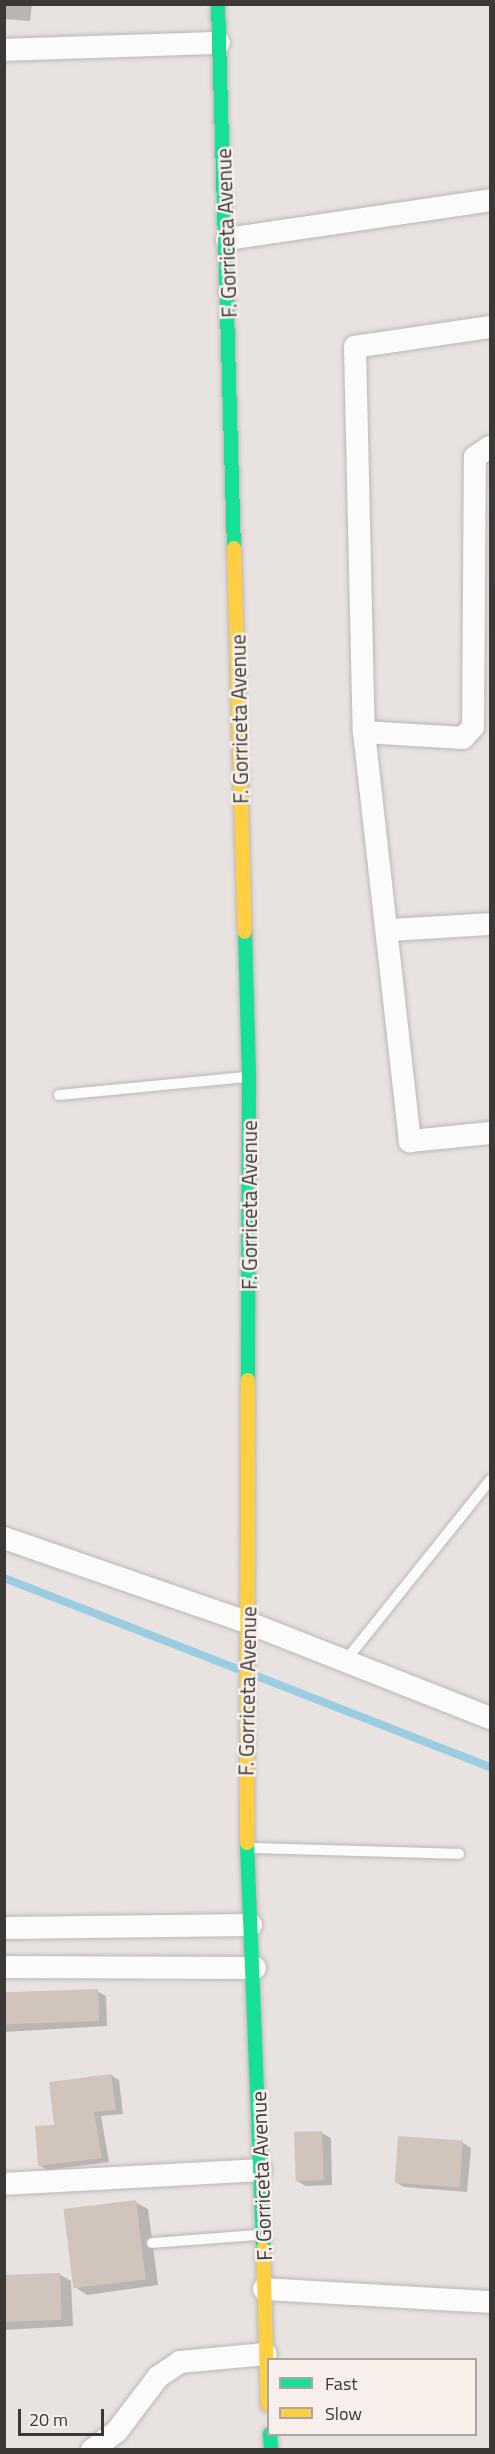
<!DOCTYPE html>
<html>
<head>
<meta charset="utf-8">
<style>
	body { margin:0 }
	#map { position:relative; width:495px; height:2454px; overflow:hidden; background:#e8e3e0; font-family:"Titillium Web",sans-serif }
	div>[style] { position:absolute }
	.shadow>* { inset:0; background:#0003 }
	.stream>* { height:8px; margin:-4px; padding:0 4px; transform-origin:4px; border-radius:4px; background:#9acce2 }
	.building>* { inset:0; background:#d1c4bc; transform-origin:0 0 }
	.roads { filter:drop-shadow(0 0 2px #bbb7b5) drop-shadow(0 0 2px #bbb7b5) }
	.lane>* { height:10px; margin:-5px; padding:0 5px; transform-origin:5px; border-radius:5px; background:#fcfbfa }
	.street>* { height:22px; margin:-11px; padding:0 11px; transform-origin:11px; border-radius:11px; background:#fcfbfa }
	.fast>* { height:14px; margin:-7px; padding:0 7px; transform-origin:7px; border-radius:7px; background:#16e098 }
	.slow>* { height:14px; margin:-7px; padding:0 7px; transform-origin:7px; border-radius:7px; background:#ffcf43 }
	span { translate:-50% -50%; white-space:nowrap; text-align:center; line-height:1.15; -webkit-text-stroke:5px #f8efea; paint-order:stroke }
	.street-label { font-size:21px; color:#3b3836 }
	.frame { position:absolute; inset:0; border:6px solid #3b3836; pointer-events:none }
	.legend { position:absolute; left:267px; top:2358px; width:210px; height:78px; box-sizing:border-box; background:#f8efea; border:2px solid #aca6a2; margin:0; padding:8px 10px; list-style:none; font-size:18px; color:#3b3836 }
	.legend li { display:flex; align-items:center; gap:12px; height:30px }
	.legend b { width:30px; border:2px solid #aca6a2 }
	.scale { position:absolute; left:18px; top:2409px; width:86px; height:27px; box-sizing:border-box; border:3px solid #3b3836; border-top:0; padding-left:8px; font-size:18px; line-height:21px; white-space:nowrap; color:#3b3836; -webkit-text-stroke:4px #f8efea; paint-order:stroke }
</style>
</head>
<body>
<div id="map">
	<div class="shadow">
		<div style="clip-path:polygon(4px 4px,32px 4px,30px 21px,4px 19px)"></div>
		<div style="clip-path:polygon(97px 1991px,106px 1996px,107px 2026px,4px 2032px,4px 1998px)"></div>
		<div style="clip-path:polygon(111px 2075px,119px 2080px,123px 2114px,101px 2116px,109px 2162px,47px 2170px,39px 2165px)"></div>
		<div style="clip-path:polygon(322px 2133px,331px 2138px,332px 2185px,306px 2186px,297px 2181px)"></div>
		<div style="clip-path:polygon(462px 2142px,471px 2148px,467px 2192px,404px 2187px,395px 2182px)"></div>
		<div style="clip-path:polygon(135px 2202px,148px 2209px,158px 2285px,87px 2295px,75px 2287px)"></div>
		<div style="clip-path:polygon(59px 2274px,71px 2281px,73px 2326px,4px 2330px,4px 2277px)"></div>
	</div>
	<div class="stream">
		<div style="left:4px;top:1578px;width:250px;rotate:21.3deg"></div>
		<div style="left:254px;top:1675px;width:253px;rotate:21.3deg"></div>
	</div>
	<div class="building">
		<div style="left:98px;top:1989px;width:32px;height:94px;rotate:88deg"></div>
		<div style="clip-path:polygon(111px 2074px,116px 2110px,94px 2112px,102px 2158px,38px 2166px,35px 2126px,54px 2125px,49px 2082px)"></div>
		<div style="left:322px;top:2131px;width:49px;height:28px;rotate:88deg"></div>
		<div style="left:398px;top:2136px;width:65px;height:47px;rotate:4deg"></div>
		<div style="left:136px;top:2200px;width:80px;height:73px;rotate:83deg"></div>
		<div style="left:60px;top:2273px;width:47px;height:56px;rotate:88deg"></div>
	</div>
	<div class="roads">
		<div class="lane">
			<div style="left:59px;top:1095px;width:188px;rotate:-5.5deg"></div>
			<div style="left:346px;top:1660px;width:231px;rotate:-51.3deg"></div>
			<div style="left:250px;top:1848px;width:209px;rotate:1.6deg"></div>
			<div style="left:152px;top:2243px;width:107px;rotate:-4.3deg"></div>
		</div>
		<div class="street">
			<div style="left:4px;top:50px;width:215px;rotate:-1.9deg"></div>
			<div style="left:227px;top:239px;width:266px;rotate:-8.4deg"></div>
			<div style="left:490px;top:327px;width:136px;rotate:171.6deg"></div>
			<div style="left:355px;top:347px;width:385px;rotate:88.7deg"></div>
			<div style="left:364px;top:732px;width:412px;rotate:83.6deg"></div>
			<div style="left:410px;top:1141px;width:80px;rotate:-5.7deg"></div>
			<div style="left:364px;top:732px;width:99px;rotate:3.5deg"></div>
			<div style="left:463px;top:738px;width:15px;rotate:-48deg"></div>
			<div style="left:473px;top:727px;width:270px;rotate:-89.6deg"></div>
			<div style="left:475px;top:457px;width:18px;rotate:-34deg"></div>
			<div style="left:389px;top:930px;width:101px;rotate:-3.4deg"></div>
			<div style="left:4px;top:1538px;width:259px;rotate:19.1deg"></div>
			<div style="left:249px;top:1623px;width:259px;rotate:21.5deg"></div>
			<div style="left:4px;top:1928px;width:247px;rotate:-0.7deg"></div>
			<div style="left:4px;top:1967px;width:251px;rotate:0.2deg"></div>
			<div style="left:4px;top:2184px;width:257px;rotate:-3.1deg"></div>
			<div style="left:264px;top:2289px;width:226px;rotate:3.3deg"></div>
			<div style="left:92px;top:2450px;width:31px;rotate:-37deg"></div>
			<div style="left:117px;top:2431px;width:68px;rotate:-52.8deg"></div>
			<div style="left:158px;top:2377px;width:27px;rotate:-34deg"></div>
			<div style="left:180px;top:2362px;width:86px;rotate:-5.3deg"></div>
		</div>
		<div class="fast">
			<div style="left:218px;top:4px;width:544px;rotate:88.32deg"></div>
			<div style="left:245px;top:932px;width:145px;rotate:88.4deg"></div>
			<div style="left:249px;top:1077px;width:303px;rotate:90.2deg"></div>
			<div style="left:247px;top:1843px;width:406px;rotate:87.7deg"></div>
			<div style="left:270px;top:2434px;width:16px;rotate:86deg"></div>
		</div>
		<div class="slow">
			<div style="left:234px;top:548px;width:384px;rotate:88.4deg"></div>
			<div style="left:247px;top:1843px;width:463px;rotate:-89.9deg"></div>
			<div style="left:263px;top:2249px;width:156px;rotate:88.2deg"></div>
		</div>
	</div>
	<div class="street-label">
		<span style="left:226px;top:233px;rotate:-92deg">F. Gorriceta Avenue</span>
		<span style="left:239px;top:719px;rotate:-91deg">F. Gorriceta Avenue</span>
		<span style="left:249px;top:1205px;rotate:-90deg">F. Gorriceta Avenue</span>
		<span style="left:247px;top:1691px;rotate:-89deg">F. Gorriceta Avenue</span>
		<span style="left:261px;top:2176px;rotate:-92deg">F. Gorriceta Avenue</span>
	</div>
	<div class="frame"></div>
	<ul class="legend">
	<li><b style="height:8px;background:#16e098"></b>Fast</li>
	<li><b style="height:8px;background:#ffcf43"></b>Slow</li>
	</ul>
	<div class="scale">20 m</div>
</div>
</body>
</html>
